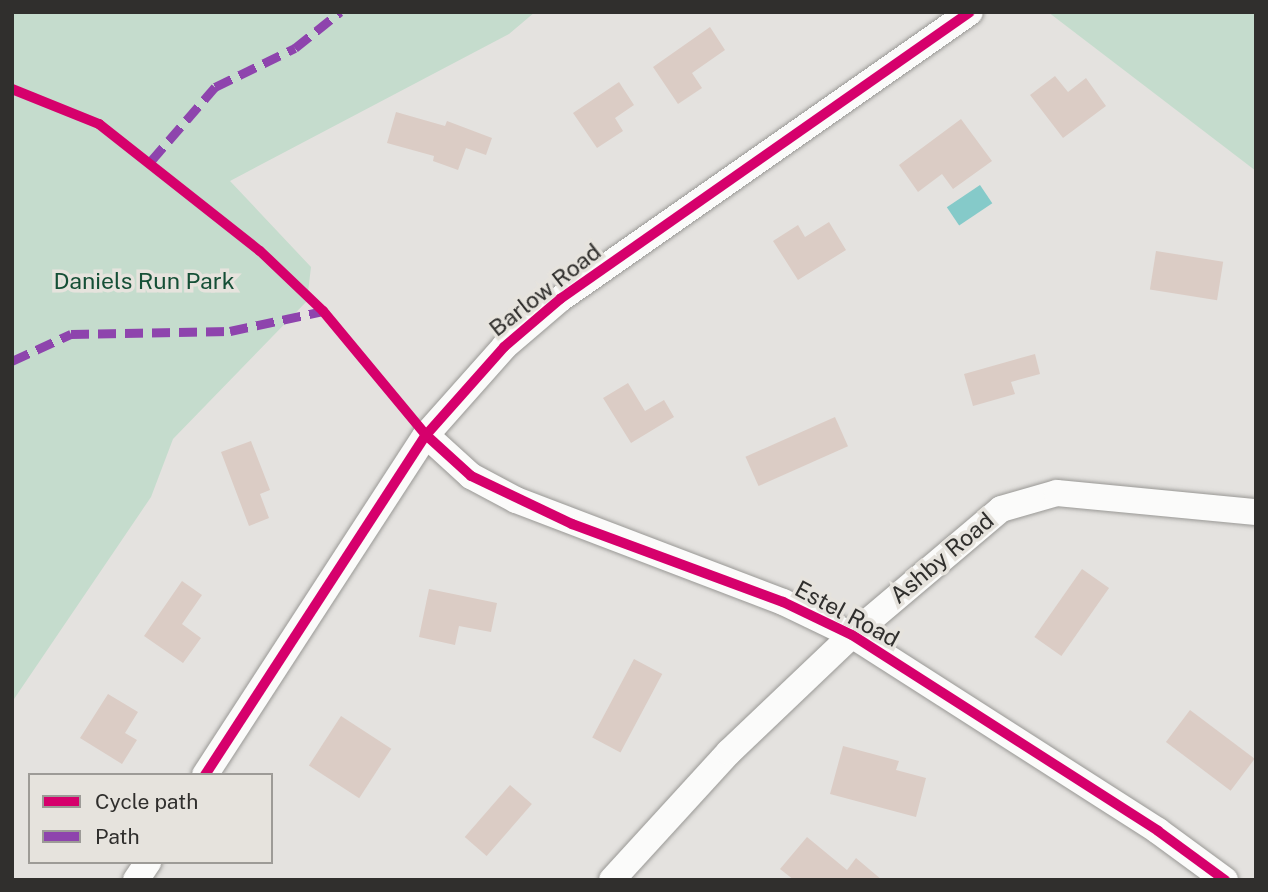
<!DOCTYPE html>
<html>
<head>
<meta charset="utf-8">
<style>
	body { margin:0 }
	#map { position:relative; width:1268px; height:892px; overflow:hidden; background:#e4e2df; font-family:"Public Sans",sans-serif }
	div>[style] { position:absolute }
	.green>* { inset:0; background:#c5dccd }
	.water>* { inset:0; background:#85cac9; transform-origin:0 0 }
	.building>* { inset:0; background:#dbccc5; transform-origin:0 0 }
	.roads { filter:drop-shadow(0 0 2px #999895) drop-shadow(0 0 2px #999895) }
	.minor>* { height:26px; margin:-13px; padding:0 13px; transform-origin:13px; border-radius:13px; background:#fbfbfa }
	.quiet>* { height:9px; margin-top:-4.5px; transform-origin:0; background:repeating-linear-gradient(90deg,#8e44ad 0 18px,transparent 0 27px) }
	.cycleway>* { height:10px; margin:-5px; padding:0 5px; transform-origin:5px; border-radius:5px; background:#d6006c }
	span { translate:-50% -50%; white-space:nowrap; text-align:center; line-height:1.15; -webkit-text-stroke:7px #e6e3dd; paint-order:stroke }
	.park-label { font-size:23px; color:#154f36 }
	.street-label { font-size:23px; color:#302f2d }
	.frame { position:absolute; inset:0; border:14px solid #302f2d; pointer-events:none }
	.legend { position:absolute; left:28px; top:773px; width:245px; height:91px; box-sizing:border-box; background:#e6e3dd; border:2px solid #9d9b97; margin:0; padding:9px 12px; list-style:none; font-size:21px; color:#302f2d }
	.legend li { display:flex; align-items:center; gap:14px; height:35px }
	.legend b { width:35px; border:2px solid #9d9b97 }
</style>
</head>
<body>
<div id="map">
	<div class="green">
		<div style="clip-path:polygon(12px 12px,535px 12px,509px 34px,230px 181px,311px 267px,307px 301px,173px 439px,151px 497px,12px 702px)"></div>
		<div style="clip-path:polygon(1048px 12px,1256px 12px,1256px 171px)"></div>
	</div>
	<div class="water">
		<div style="left:980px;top:185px;width:22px;height:40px;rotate:56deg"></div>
	</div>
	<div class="building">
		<div style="clip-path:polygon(710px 27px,725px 50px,692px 73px,702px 88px,678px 104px,653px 67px)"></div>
		<div style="clip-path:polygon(1055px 76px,1068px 92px,1086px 78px,1106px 106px,1063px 138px,1030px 95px)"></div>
		<div style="clip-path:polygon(619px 82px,634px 105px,615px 118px,623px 131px,597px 148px,573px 113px)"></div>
		<div style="clip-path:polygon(396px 112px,445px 126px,447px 121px,492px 138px,486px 155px,466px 148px,458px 170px,433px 161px,434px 156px,387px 143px)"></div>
		<div style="clip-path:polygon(961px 119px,992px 161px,953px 189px,942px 174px,918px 192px,899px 165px)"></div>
		<div style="clip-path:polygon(829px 222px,846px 250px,798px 280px,773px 241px,798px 225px,805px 237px)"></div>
		<div style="left:1156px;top:251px;width:68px;height:39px;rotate:9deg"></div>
		<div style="clip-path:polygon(1035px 354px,1040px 374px,1011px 382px,1015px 394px,973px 406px,964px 374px)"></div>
		<div style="clip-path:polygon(628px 383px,645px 411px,664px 400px,674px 417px,631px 443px,603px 398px)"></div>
		<div style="left:835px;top:417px;width:32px;height:98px;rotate:66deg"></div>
		<div style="clip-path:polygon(251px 441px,270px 490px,260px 494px,269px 518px,249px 526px,221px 452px)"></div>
		<div style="left:1082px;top:569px;width:33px;height:83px;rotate:35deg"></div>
		<div style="clip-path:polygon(182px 581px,202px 595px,182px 624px,201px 638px,183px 663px,144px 636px)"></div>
		<div style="clip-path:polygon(429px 589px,497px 603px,491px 632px,459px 626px,455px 645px,419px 637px)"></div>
		<div style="left:634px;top:659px;width:32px;height:89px;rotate:28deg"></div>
		<div style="clip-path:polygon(108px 694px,138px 712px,125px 733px,137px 740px,122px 764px,80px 738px)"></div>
		<div style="left:1190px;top:710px;width:81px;height:40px;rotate:37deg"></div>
		<div style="left:341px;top:716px;width:60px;height:59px;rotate:33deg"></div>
		<div style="clip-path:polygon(843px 746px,899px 761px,896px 770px,926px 778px,916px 817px,830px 794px)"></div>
		<div style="left:510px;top:785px;width:29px;height:69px;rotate:41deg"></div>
		<div style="clip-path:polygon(807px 837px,847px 870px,856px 858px,882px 880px,794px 880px,780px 869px)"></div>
	</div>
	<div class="roads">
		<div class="minor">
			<div style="left:426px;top:435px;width:61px;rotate:42.3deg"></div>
			<div style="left:471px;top:476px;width:51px;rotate:28.1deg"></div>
			<div style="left:516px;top:500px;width:286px;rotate:20.9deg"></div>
			<div style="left:783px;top:602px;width:76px;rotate:25.6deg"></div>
			<div style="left:852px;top:635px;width:363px;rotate:32.6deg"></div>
			<div style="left:1158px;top:831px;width:83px;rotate:36.2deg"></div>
			<div style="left:205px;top:775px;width:406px;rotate:-57deg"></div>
			<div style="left:426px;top:435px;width:118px;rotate:-48.4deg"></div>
			<div style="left:504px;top:347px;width:74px;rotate:-40.6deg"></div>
			<div style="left:560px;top:299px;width:500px;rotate:-34.99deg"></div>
			<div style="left:136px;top:880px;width:22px;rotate:-56deg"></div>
			<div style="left:612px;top:880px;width:173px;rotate:-47.6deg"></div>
			<div style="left:729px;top:752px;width:170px;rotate:-43.6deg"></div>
			<div style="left:852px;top:635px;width:195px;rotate:-40.2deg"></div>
			<div style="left:1001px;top:509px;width:58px;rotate:-15.9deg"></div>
			<div style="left:1057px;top:493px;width:200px;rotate:5.5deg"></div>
		</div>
	</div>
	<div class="quiet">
		<div style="left:151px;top:161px;width:98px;rotate:-49.1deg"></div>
		<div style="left:215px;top:87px;width:89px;rotate:-26deg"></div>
		<div style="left:295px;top:48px;width:58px;rotate:-38.7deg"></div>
		<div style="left:12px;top:361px;width:65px;rotate:-24.6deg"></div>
		<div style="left:71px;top:334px;width:159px;rotate:-1.1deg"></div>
		<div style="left:230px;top:331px;width:95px;rotate:-12.1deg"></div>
	</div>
	<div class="cycleway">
		<div style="left:12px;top:89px;width:94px;rotate:21.9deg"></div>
		<div style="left:99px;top:124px;width:205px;rotate:38.3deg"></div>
		<div style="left:260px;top:251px;width:87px;rotate:43.6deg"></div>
		<div style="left:323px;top:311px;width:161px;rotate:50.3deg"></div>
		<div style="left:426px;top:435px;width:61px;rotate:42.3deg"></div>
		<div style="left:471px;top:476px;width:112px;rotate:25.4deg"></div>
		<div style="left:572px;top:524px;width:225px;rotate:20.3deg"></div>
		<div style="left:783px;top:602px;width:76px;rotate:25.6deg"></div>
		<div style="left:852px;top:635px;width:363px;rotate:32.6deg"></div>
		<div style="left:1158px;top:831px;width:83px;rotate:36.2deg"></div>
		<div style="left:205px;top:775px;width:406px;rotate:-57deg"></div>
		<div style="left:426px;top:435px;width:118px;rotate:-48.4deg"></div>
		<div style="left:504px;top:347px;width:74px;rotate:-40.6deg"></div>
		<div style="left:560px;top:299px;width:500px;rotate:-34.99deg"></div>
	</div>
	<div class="park-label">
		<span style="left:144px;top:281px">Daniels Run Park</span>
	</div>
	<div class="street-label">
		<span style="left:545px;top:290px;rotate:-38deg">Barlow Road</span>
		<span style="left:942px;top:558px;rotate:-40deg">Ashby Road</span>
		<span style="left:847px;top:614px;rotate:28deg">Estel Road</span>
	</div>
	<div class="frame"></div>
	<ul class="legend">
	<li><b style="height:9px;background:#d6006c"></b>Cycle path</li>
	<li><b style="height:9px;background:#8e44ad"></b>Path</li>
	</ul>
</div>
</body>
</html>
